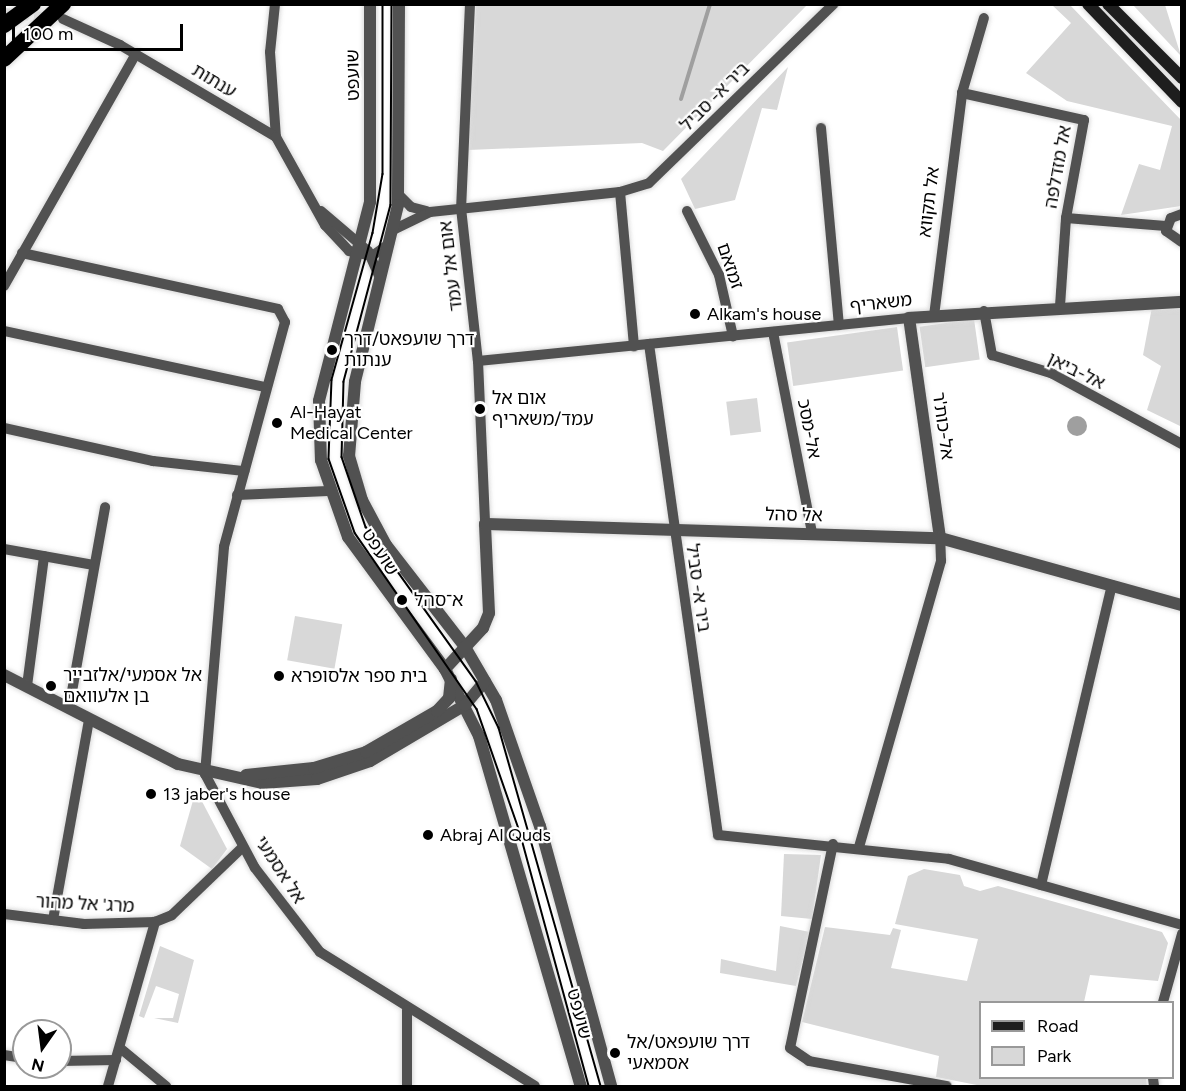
<!DOCTYPE html>
<html>
<head>
<meta charset="utf-8">
<style>
	body { margin:0 }
	#map { position:relative; width:1186px; height:1091px; overflow:hidden; background:#fff; font-family:Figtree,"Noto Sans Hebrew",sans-serif }
	div>[style] { position:absolute }
	.green>* { inset:0; background:#d8d8d8; transform-origin:0 0 }
	.water>* { inset:0; background:#9f9f9f }
	.round { border-radius:50% }
	.stream>* { height:4px; margin:-2px; padding:0 2px; transform-origin:2px; border-radius:2px; background:#9f9f9f }
	.minor-tunnel>* { height:10px; margin-top:-5px; transform-origin:0; background:repeating-linear-gradient(90deg,#d9d9d9 0 10px,transparent 0 15px) }
	.roads { filter:drop-shadow(0 0 2px #dbdbdb) drop-shadow(0 0 2px #dbdbdb) }
	.minor>* { height:10px; margin:-5px; padding:0 5px; transform-origin:5px; border-radius:5px; background:#515151 }
	.tertiary>* { height:12px; margin:-6px; padding:0 6px; transform-origin:6px; border-radius:6px; background:#515151 }
	.secondary>* { height:12px; margin:-6px; padding:0 6px; transform-origin:6px; border-radius:6px; background:#1e1e1e }
	.trunk>* { height:16px; margin:-8px; padding:0 8px; transform-origin:8px; border-radius:8px; background:#000 }
	.tram>* { height:1.5px; margin:-0.75px; padding:0 0.75px; transform-origin:0.75px; border-radius:0.75px; background:#000 }
	.dots>* { width:16px; height:16px; translate:-50% -50%; box-sizing:border-box; border:3px solid #fff; border-radius:50% }
	span { translate:-50% -50%; white-space:nowrap; text-align:center; line-height:1.15; -webkit-text-stroke:4.5px #fff; paint-order:stroke }
	.street-label { font-size:18px; color:#000 }
	.poi-label { font-size:18px; color:#000 }
	.left { translate:0 -50%; text-align:left }
	.frame { position:absolute; inset:0; border:6px solid #000; pointer-events:none }
	.legend { position:absolute; left:979px; top:1001px; width:195px; height:78px; box-sizing:border-box; background:#fff; border:2px solid #999; margin:0; padding:8px 10px; list-style:none; font-size:18px; color:#000 }
	.legend li { display:flex; align-items:center; gap:12px; height:30px }
	.legend b { width:30px; border:2px solid #999 }
	.north { position:absolute; left:12px; top:1019px; width:60px; height:60px; box-sizing:border-box; background:#fff; border:2px solid #999; border-radius:50%; rotate:194deg; font-size:16px; font-weight:700; line-height:24px; text-align:center; color:#000 }
	.north::after { content:''; display:block; margin:auto; width:21px; height:27px; background:#000; clip-path:polygon(50% 0,100% 100%,50% 72%,0 100%) }
	.scale { position:absolute; left:12px; top:24px; width:171px; height:27px; box-sizing:border-box; border:3px solid #000; border-top:0; padding-left:8px; font-size:18px; line-height:21px; white-space:nowrap; color:#000; -webkit-text-stroke:4px #fff; paint-order:stroke }
</style>
</head>
<body>
<div id="map">
	<div class="green">
		<div style="clip-path:polygon(476px 5px,807px 5px,663px 151px,642px 143px,468px 150px)"></div>
		<div style="clip-path:polygon(1052px 5px,1070px 5px,1181px 120px,1181px 206px,1121px 215px,1139px 164px,1160px 170px,1172px 126px,1067px 101px,1026px 73px,1071px 23px)"></div>
		<div style="clip-path:polygon(1133px 5px,1165px 5px,1181px 56px)"></div>
		<div style="clip-path:polygon(788px 67px,777px 110px,762px 108px,735px 200px,695px 209px,681px 179px)"></div>
		<div style="clip-path:polygon(1181px 304px,1182px 423px,1180px 426px,1147px 410px,1161px 366px,1143px 355px,1152px 307px)"></div>
		<div style="left:974px;top:319px;width:41px;height:55px;rotate:82deg"></div>
		<div style="left:897px;top:327px;width:44px;height:111px;rotate:82deg"></div>
		<div style="left:757px;top:398px;width:34px;height:31px;rotate:83deg"></div>
		<div style="left:295px;top:616px;width:48px;height:45px;rotate:10deg"></div>
		<div style="clip-path:polygon(196px 790px,227px 849px,212px 869px,180px 846px)"></div>
		<div style="clip-path:polygon(784px 854px,821px 855px,812px 919px,781px 916px)"></div>
		<div style="clip-path:polygon(924px 869px,960px 875px,964px 886px,980px 891px,998px 886px,1162px 932px,1168px 943px,1158px 981px,1090px 975px,1084px 1002px,980px 1002px,980px 1078px,1146px 1078px,1147px 1086px,982px 1086px,936px 1077px,939px 1056px,802px 1022px,825px 927px,890px 935px,893px 928px,901px 930px,891px 968px,967px 981px,978px 939px,895px 924px,908px 876px)"></div>
		<div style="clip-path:polygon(780px 926px,810px 932px,796px 986px,720px 973px,721px 959px,776px 971px)"></div>
		<div style="clip-path:polygon(160px 946px,194px 960px,178px 1023px,154px 1018px,173px 1018px,179px 994px,156px 986px,144px 1018px,139px 1016px)"></div>
	</div>
	<div class="water">
		<div class="round" style="left:1067px;top:416px;width:20px;height:20px"></div>
	</div>
	<div class="stream">
		<div style="left:681px;top:99px;width:99px;rotate:-73deg"></div>
	</div>
	<div class="minor-tunnel">
		<div style="left:4px;top:13px;width:48px;rotate:5.9deg"></div>
	</div>
	<div class="roads">
		<div class="minor">
			<div style="left:275px;top:4px;width:48px;rotate:95.9deg"></div>
			<div style="left:270px;top:52px;width:85px;rotate:86deg"></div>
			<div style="left:470px;top:4px;width:204px;rotate:92.5deg"></div>
			<div style="left:461px;top:208px;width:154px;rotate:83.7deg"></div>
			<div style="left:478px;top:361px;width:163px;rotate:87.5deg"></div>
			<div style="left:63px;top:19px;width:63px;rotate:24.5deg"></div>
			<div style="left:120px;top:45px;width:181px;rotate:30.5deg"></div>
			<div style="left:276px;top:137px;width:101px;rotate:60.9deg"></div>
			<div style="left:325px;top:225px;width:35px;rotate:47deg"></div>
			<div style="left:349px;top:251px;width:24px;rotate:12deg"></div>
			<div style="left:372px;top:256px;width:21px;rotate:-35deg"></div>
			<div style="left:962px;top:93px;width:125px;rotate:12.5deg"></div>
			<div style="left:1084px;top:120px;width:100px;rotate:100.4deg"></div>
			<div style="left:1066px;top:218px;width:89px;rotate:93.9deg"></div>
			<div style="left:821px;top:128px;width:198px;rotate:84.8deg"></div>
			<div style="left:620px;top:192px;width:155px;rotate:84.8deg"></div>
			<div style="left:399px;top:195px;width:17px;rotate:45deg"></div>
			<div style="left:411px;top:207px;width:16px;rotate:15deg"></div>
			<div style="left:321px;top:211px;width:62px;rotate:40.4deg"></div>
			<div style="left:368px;top:251px;width:30px;rotate:66deg"></div>
			<div style="left:687px;top:211px;width:72px;rotate:63.4deg"></div>
			<div style="left:719px;top:275px;width:63px;rotate:77.1deg"></div>
			<div style="left:1182px;top:214px;width:12px;rotate:160deg"></div>
			<div style="left:1171px;top:218px;width:14px;rotate:111deg"></div>
			<div style="left:1166px;top:231px;width:19px;rotate:35deg"></div>
			<div style="left:1066px;top:218px;width:100px;rotate:4.6deg"></div>
			<div style="left:395px;top:229px;width:39px;rotate:-26deg"></div>
			<div style="left:430px;top:212px;width:191px;rotate:-6deg"></div>
			<div style="left:620px;top:192px;width:30px;rotate:-17deg"></div>
			<div style="left:649px;top:183px;width:257px;rotate:-44.1deg"></div>
			<div style="left:22px;top:253px;width:262px;rotate:12.3deg"></div>
			<div style="left:278px;top:309px;width:15px;rotate:62deg"></div>
			<div style="left:285px;top:322px;width:233px;rotate:105.2deg"></div>
			<div style="left:224px;top:547px;width:228px;rotate:94.8deg"></div>
			<div style="left:205px;top:774px;width:106px;rotate:62deg"></div>
			<div style="left:255px;top:868px;width:106px;rotate:52.3deg"></div>
			<div style="left:320px;top:952px;width:253px;rotate:31.9deg"></div>
			<div style="left:4px;top:286px;width:267px;rotate:-60.4deg"></div>
			<div style="left:984px;top:311px;width:45px;rotate:79.7deg"></div>
			<div style="left:992px;top:355px;width:62px;rotate:17deg"></div>
			<div style="left:1051px;top:373px;width:149px;rotate:28.5deg"></div>
			<div style="left:934px;top:316px;width:225px;rotate:-82.8deg"></div>
			<div style="left:962px;top:93px;width:78px;rotate:-73.7deg"></div>
			<div style="left:4px;top:331px;width:267px;rotate:12.1deg"></div>
			<div style="left:773px;top:332px;width:205px;rotate:79deg"></div>
			<div style="left:649px;top:344px;width:496px;rotate:82deg"></div>
			<div style="left:718px;top:835px;width:232px;rotate:5.9deg"></div>
			<div style="left:949px;top:859px;width:242px;rotate:15.8deg"></div>
			<div style="left:478px;top:361px;width:433px;rotate:-5.7deg"></div>
			<div style="left:4px;top:428px;width:153px;rotate:12.5deg"></div>
			<div style="left:153px;top:461px;width:92px;rotate:6.3deg"></div>
			<div style="left:237px;top:495px;width:91px;rotate:-2.5deg"></div>
			<div style="left:4px;top:549px;width:91px;rotate:10.1deg"></div>
			<div style="left:27px;top:686px;width:131px;rotate:-82.5deg"></div>
			<div style="left:69px;top:708px;width:204px;rotate:-79.8deg"></div>
			<div style="left:833px;top:844px;width:208px;rotate:101.9deg"></div>
			<div style="left:790px;top:1048px;width:23px;rotate:34deg"></div>
			<div style="left:809px;top:1061px;width:140px;rotate:10.3deg"></div>
			<div style="left:859px;top:847px;width:298px;rotate:-74deg"></div>
			<div style="left:941px;top:561px;width:23px;rotate:-92deg"></div>
			<div style="left:1041px;top:885px;width:308px;rotate:-76.7deg"></div>
			<div style="left:4px;top:914px;width:81px;rotate:7.1deg"></div>
			<div style="left:84px;top:924px;width:71px;rotate:-1.6deg"></div>
			<div style="left:155px;top:922px;width:18px;rotate:-22deg"></div>
			<div style="left:172px;top:915px;width:98px;rotate:-43.8deg"></div>
			<div style="left:53px;top:920px;width:204px;rotate:-79.8deg"></div>
			<div style="left:1163px;top:1002px;width:71px;rotate:-74.4deg"></div>
			<div style="left:120px;top:1048px;width:60px;rotate:39.6deg"></div>
			<div style="left:4px;top:1055px;width:20px;rotate:9deg"></div>
			<div style="left:60px;top:1061px;width:56px;rotate:-1deg"></div>
			<div style="left:1153px;top:1078px;width:8px;rotate:83deg"></div>
			<div style="left:108px;top:1086px;width:171px;rotate:-74deg"></div>
			<div style="left:407px;top:1086px;width:76px;rotate:-90deg"></div>
		</div>
		<div class="tertiary">
			<div style="left:370px;top:4px;width:198px;rotate:90deg"></div>
			<div style="left:370px;top:202px;width:205px;rotate:104.4deg"></div>
			<div style="left:319px;top:401px;width:59px;rotate:88.1deg"></div>
			<div style="left:321px;top:460px;width:82px;rotate:70.7deg"></div>
			<div style="left:348px;top:537px;width:164px;rotate:53.7deg"></div>
			<div style="left:445px;top:669px;width:75px;rotate:63.1deg"></div>
			<div style="left:479px;top:736px;width:365px;rotate:73.8deg"></div>
			<div style="left:399px;top:4px;width:201px;rotate:90.3deg"></div>
			<div style="left:398px;top:205px;width:182px;rotate:103.7deg"></div>
			<div style="left:355px;top:382px;width:74px;rotate:94.6deg"></div>
			<div style="left:349px;top:456px;width:46px;rotate:73.5deg"></div>
			<div style="left:362px;top:500px;width:51px;rotate:61.9deg"></div>
			<div style="left:386px;top:545px;width:129px;rotate:52.2deg"></div>
			<div style="left:465px;top:647px;width:61px;rotate:59.7deg"></div>
			<div style="left:496px;top:700px;width:133px;rotate:70.8deg"></div>
			<div style="left:540px;top:826px;width:270px;rotate:74.7deg"></div>
			<div style="left:940px;top:538px;width:222px;rotate:-98deg"></div>
			<div style="left:909px;top:318px;width:273px;rotate:-3.4deg"></div>
			<div style="left:445px;top:669px;width:56px;rotate:-47.2deg"></div>
			<div style="left:483px;top:628px;width:16px;rotate:-68deg"></div>
			<div style="left:489px;top:613px;width:89px;rotate:-92.6deg"></div>
			<div style="left:485px;top:524px;width:455px;rotate:1.8deg"></div>
			<div style="left:940px;top:538px;width:251px;rotate:15.5deg"></div>
			<div style="left:4px;top:675px;width:195px;rotate:27.1deg"></div>
			<div style="left:178px;top:764px;width:86px;rotate:12.7deg"></div>
			<div style="left:262px;top:783px;width:55px;rotate:-4.2deg"></div>
			<div style="left:317px;top:779px;width:56px;rotate:-18.8deg"></div>
			<div style="left:370px;top:761px;width:110px;rotate:-30.5deg"></div>
			<div style="left:465px;top:705px;width:31px;rotate:-50deg"></div>
			<div style="left:246px;top:775px;width:68px;rotate:-5.9deg"></div>
			<div style="left:314px;top:768px;width:54px;rotate:-17.1deg"></div>
			<div style="left:366px;top:752px;width:82px;rotate:-30deg"></div>
			<div style="left:437px;top:711px;width:18px;rotate:-47deg"></div>
			<div style="left:449px;top:698px;width:19px;rotate:-84deg"></div>
		</div>
		<div class="secondary">
			<div style="left:1088px;top:4px;width:136px;rotate:46.2deg"></div>
			<div style="left:1108px;top:4px;width:105px;rotate:45deg"></div>
		</div>
		<div class="trunk">
			<div style="left:4px;top:25px;width:36px;rotate:-36deg"></div>
			<div style="left:4px;top:59px;width:81px;rotate:-43deg"></div>
		</div>
	</div>
	<div class="tram">
		<div style="left:383px;top:4px;width:170px;rotate:90deg"></div>
		<div style="left:383px;top:174px;width:60px;rotate:99.6deg"></div>
		<div style="left:373px;top:233px;width:153px;rotate:105.6deg"></div>
		<div style="left:332px;top:380px;width:79px;rotate:92.2deg"></div>
		<div style="left:329px;top:459px;width:78px;rotate:70.6deg"></div>
		<div style="left:355px;top:533px;width:214px;rotate:55.3deg"></div>
		<div style="left:477px;top:709px;width:130px;rotate:70.7deg"></div>
		<div style="left:520px;top:832px;width:263px;rotate:74.8deg"></div>
		<div style="left:392px;top:4px;width:201px;rotate:90.3deg"></div>
		<div style="left:391px;top:205px;width:183px;rotate:104.9deg"></div>
		<div style="left:344px;top:382px;width:75px;rotate:91.5deg"></div>
		<div style="left:342px;top:457px;width:74px;rotate:71.1deg"></div>
		<div style="left:366px;top:527px;width:189px;rotate:54.5deg"></div>
		<div style="left:476px;top:681px;width:52px;rotate:63.9deg"></div>
		<div style="left:499px;top:728px;width:372px;rotate:74.1deg"></div>
	</div>
	<div class="dots">
		<div style="left:695px;top:314px;background:#000"></div>
		<div style="left:332px;top:350px;background:#000"></div>
		<div style="left:480px;top:409px;background:#000"></div>
		<div style="left:277px;top:423px;background:#000"></div>
		<div style="left:402px;top:600px;background:#000"></div>
		<div style="left:279px;top:676px;background:#000"></div>
		<div style="left:51px;top:686px;background:#000"></div>
		<div style="left:151px;top:794px;background:#000"></div>
		<div style="left:428px;top:835px;background:#000"></div>
		<div style="left:615px;top:1053px;background:#000"></div>
	</div>
	<div class="street-label">
		<span style="left:353px;top:75px;rotate:-91deg">שועפט</span>
		<span style="left:214px;top:81px;rotate:31deg">ענתות</span>
		<span style="left:715px;top:97px;rotate:-45deg">ביר א- סביל</span>
		<span style="left:1058px;top:167px;rotate:-80deg">אל מזדלפה</span>
		<span style="left:929px;top:202px;rotate:-83deg">אל תקווא</span>
		<span style="left:451px;top:266px;rotate:-97deg">אום אל עמד</span>
		<span style="left:730px;top:266px;rotate:71deg">זמזאם</span>
		<span style="left:881px;top:303px;rotate:-6deg">משאריף</span>
		<span style="left:1076px;top:371px;rotate:26deg">אל-ביאן</span>
		<span style="left:943px;top:426px;rotate:82deg">אל-כות'ר</span>
		<span style="left:809px;top:429px;rotate:79deg">אל-מסכ</span>
		<span style="left:794px;top:515px;rotate:1deg">אל סהל</span>
		<span style="left:380px;top:552px;rotate:57deg">שועפט</span>
		<span style="left:698px;top:588px;rotate:82deg">ביר א- סביל</span>
		<span style="left:280px;top:870px;rotate:57deg">אל אסמעי</span>
		<span style="left:85px;top:904px;rotate:3deg">מרג' אל מהור</span>
		<span style="left:579px;top:1014px;rotate:75deg">שועפט</span>
	</div>
	<div class="poi-label">
		<span class="left" style="left:707px;top:314px">Alkam's house</span>
		<span class="left" style="left:344px;top:350px">דרך שועפאט/דרך<br>ענתות</span>
		<span class="left" style="left:492px;top:409px">אום אל<br>עמד/משאריף</span>
		<span class="left" style="left:290px;top:423px">Al-Hayat<br>Medical Center</span>
		<span class="left" style="left:414px;top:600px">א־סהל</span>
		<span class="left" style="left:63px;top:686px">אל אסמעי/אלזבייר<br>בן אלעוואם</span>
		<span class="left" style="left:291px;top:676px">בית ספר אלסופרא</span>
		<span class="left" style="left:163px;top:794px">13 jaber's house</span>
		<span class="left" style="left:440px;top:835px">Abraj Al Quds</span>
		<span class="left" style="left:627px;top:1053px">דרך שועפאט/אל<br>אסמאעי</span>
	</div>
	<div class="frame"></div>
	<ul class="legend">
	<li><b style="height:8px;background:#1e1e1e"></b>Road</li>
	<li><b style="height:16px;background:#d8d8d8"></b>Park</li>
	</ul>
	<div class="north">N</div>
	<div class="scale">100 m</div>
</div>
</body>
</html>
